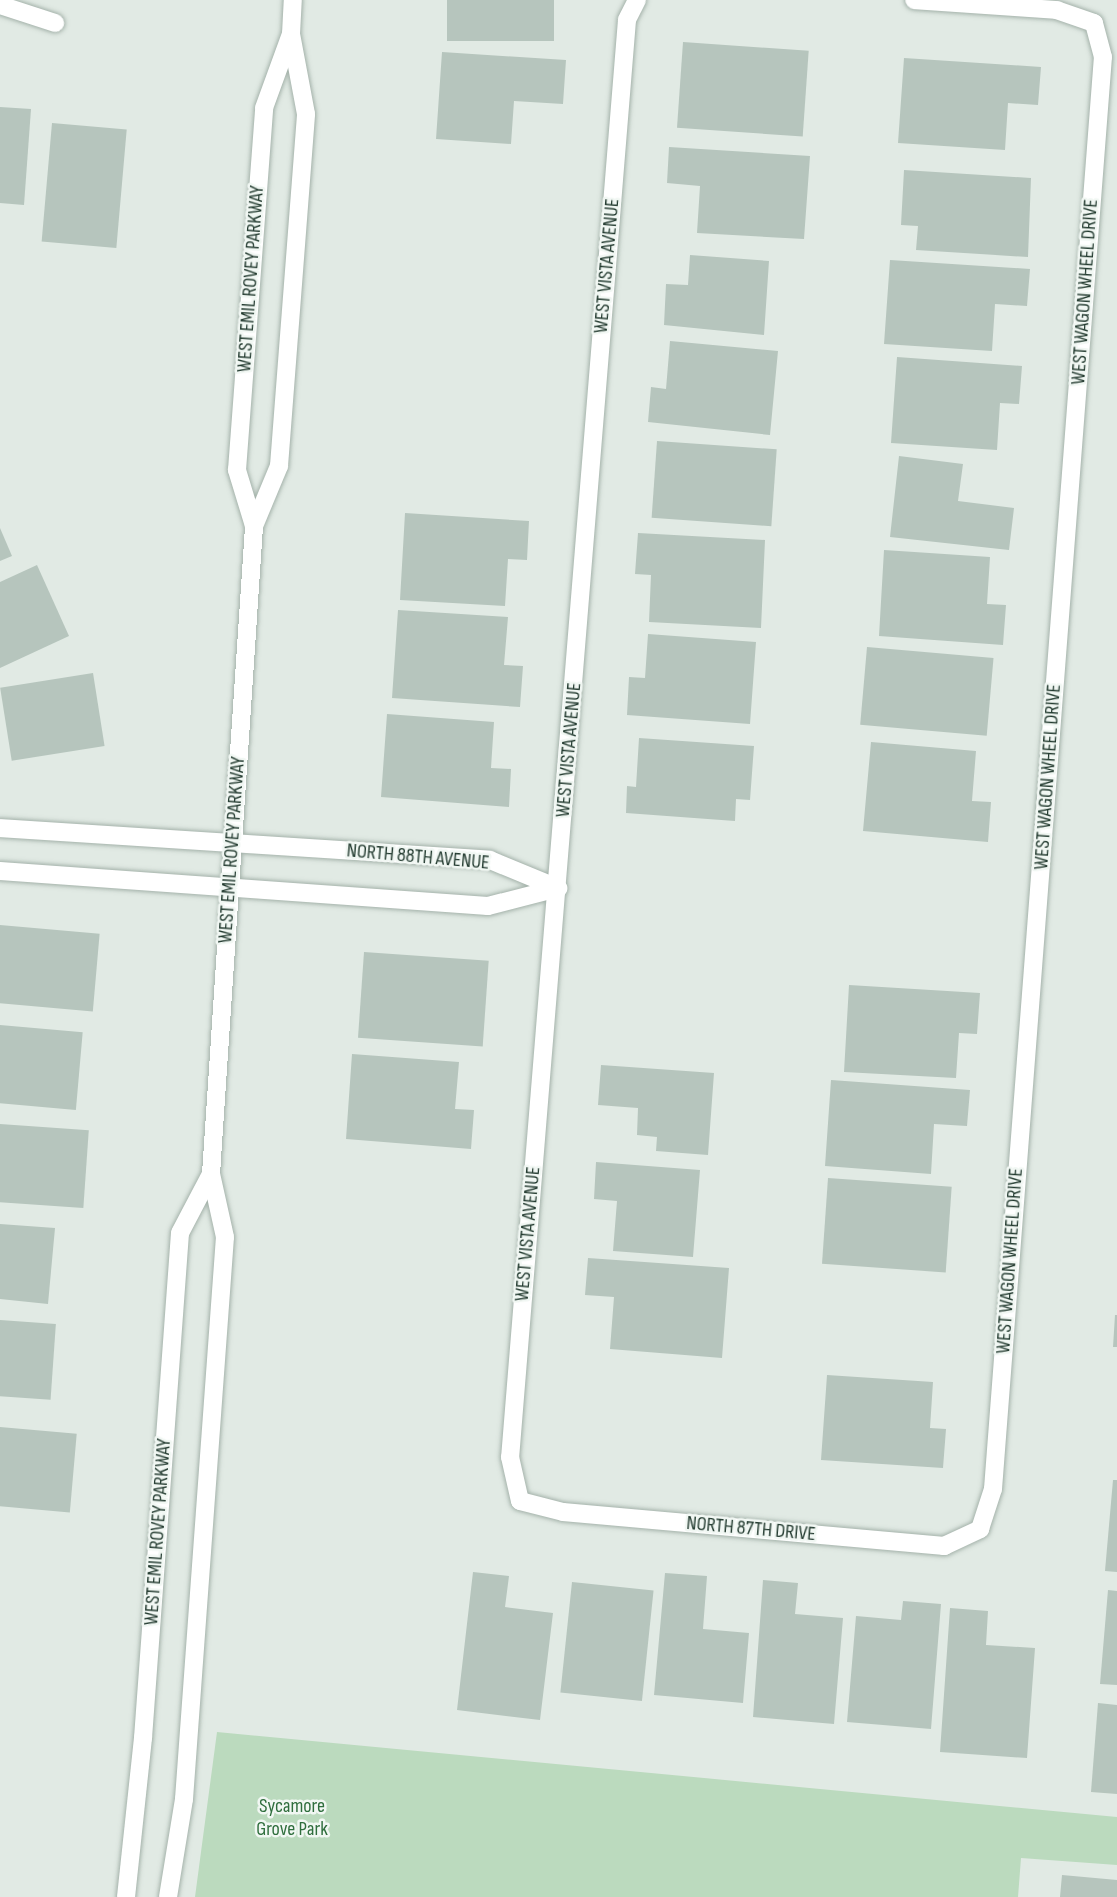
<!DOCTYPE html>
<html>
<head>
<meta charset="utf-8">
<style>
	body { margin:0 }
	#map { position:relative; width:1117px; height:1897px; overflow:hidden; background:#e1eae4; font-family:"Sofia Sans Condensed",sans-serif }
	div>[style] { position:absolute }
	.green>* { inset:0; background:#bbdabe }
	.building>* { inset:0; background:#b6c5bd; transform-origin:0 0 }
	.roads { filter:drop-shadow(0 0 2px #a4b2aa) drop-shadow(0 0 2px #a4b2aa) }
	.minor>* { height:18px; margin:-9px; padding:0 9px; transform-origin:9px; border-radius:9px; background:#fff }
	.tertiary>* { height:18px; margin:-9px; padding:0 9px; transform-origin:9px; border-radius:9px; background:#fff }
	span { translate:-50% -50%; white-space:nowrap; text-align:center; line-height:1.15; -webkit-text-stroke:5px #f1f7f3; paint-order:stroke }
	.street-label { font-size:20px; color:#223a2f }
	.park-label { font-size:20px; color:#2f6e3d }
</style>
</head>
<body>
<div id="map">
	<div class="green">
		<div style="clip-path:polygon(217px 1732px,1117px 1817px,1117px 1865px,1021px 1858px,1018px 1897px,195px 1897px)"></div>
	</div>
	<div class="building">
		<div style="left:447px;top:0;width:107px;height:41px"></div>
		<div style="left:683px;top:42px;width:126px;height:86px;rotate:4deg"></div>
		<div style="clip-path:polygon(442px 52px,566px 60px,563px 104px,514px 101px,511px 144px,436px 139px)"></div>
		<div style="clip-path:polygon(904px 58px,1041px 67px,1038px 105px,1008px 103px,1005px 150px,898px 143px)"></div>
		<div style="clip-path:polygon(0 107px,31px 109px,24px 205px,0 203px)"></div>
		<div style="left:52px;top:123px;width:75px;height:119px;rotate:5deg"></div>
		<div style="clip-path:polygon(669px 147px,810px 156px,804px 239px,697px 233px,700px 186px,667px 183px)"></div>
		<div style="clip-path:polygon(904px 170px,1031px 178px,1028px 257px,916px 250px,918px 226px,901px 225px)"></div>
		<div style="clip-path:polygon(690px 255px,769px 261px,764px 335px,664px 325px,666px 284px,688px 285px)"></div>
		<div style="clip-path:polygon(890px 260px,1030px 269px,1027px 306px,995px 304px,992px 351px,884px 344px)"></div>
		<div style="clip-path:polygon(670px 341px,778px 351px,770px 435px,648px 422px,651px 387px,666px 389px)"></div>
		<div style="clip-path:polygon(897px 357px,1022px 366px,1019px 404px,1000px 403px,997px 450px,891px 443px)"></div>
		<div style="left:657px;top:441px;width:120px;height:77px;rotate:4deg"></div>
		<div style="clip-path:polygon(899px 456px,963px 464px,958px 501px,1014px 508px,1009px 550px,890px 537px)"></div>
		<div style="clip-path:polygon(405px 513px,529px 521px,527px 560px,508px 559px,505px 606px,400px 600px)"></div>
		<div style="clip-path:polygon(0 528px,12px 556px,0 561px)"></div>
		<div style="clip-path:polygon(638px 533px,765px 540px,761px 628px,649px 622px,651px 575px,635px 574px)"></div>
		<div style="clip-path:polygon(884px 550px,990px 557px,987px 604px,1006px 605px,1003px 645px,879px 636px)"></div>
		<div style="clip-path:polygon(37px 565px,69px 636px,0 668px,0 582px)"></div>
		<div style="clip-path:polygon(398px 610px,508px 617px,504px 665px,523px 666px,520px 707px,392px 698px)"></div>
		<div style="clip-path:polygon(648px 634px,756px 642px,750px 724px,627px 715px,629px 677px,645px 678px)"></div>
		<div style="left:867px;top:647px;width:127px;height:78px;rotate:5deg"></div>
		<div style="left:93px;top:673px;width:74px;height:94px;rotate:81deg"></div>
		<div style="clip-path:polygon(387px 714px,494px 722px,491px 768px,511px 769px,509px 807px,381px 797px)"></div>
		<div style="clip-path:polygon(639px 738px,754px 746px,750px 800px,736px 799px,735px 821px,626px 813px,627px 786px,636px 787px)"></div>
		<div style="clip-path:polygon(871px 742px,976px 751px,972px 801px,991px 802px,988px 842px,863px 831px)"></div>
		<div style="left:0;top:925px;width:100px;height:78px;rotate:5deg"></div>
		<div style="left:364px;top:952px;width:125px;height:86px;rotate:4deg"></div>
		<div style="clip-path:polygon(849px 985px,980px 993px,977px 1034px,959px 1033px,956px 1078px,844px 1072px)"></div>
		<div style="left:0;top:1025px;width:83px;height:78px;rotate:5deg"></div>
		<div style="clip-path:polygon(352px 1054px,459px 1062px,455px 1109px,474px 1110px,471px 1149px,346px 1139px)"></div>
		<div style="clip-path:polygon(601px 1065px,714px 1073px,708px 1155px,656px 1151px,657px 1137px,637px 1135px,638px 1108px,598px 1105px)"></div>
		<div style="clip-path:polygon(831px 1080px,970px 1090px,967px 1126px,934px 1124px,931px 1174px,825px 1166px)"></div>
		<div style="left:0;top:1124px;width:89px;height:78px;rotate:4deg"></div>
		<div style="clip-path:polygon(596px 1162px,700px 1170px,693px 1257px,613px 1251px,617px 1201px,594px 1199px)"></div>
		<div style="left:828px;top:1178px;width:124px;height:86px;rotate:4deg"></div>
		<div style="clip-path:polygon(0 1224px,55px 1228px,48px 1304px,0 1299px)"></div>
		<div style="clip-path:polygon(588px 1258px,729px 1268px,722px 1358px,610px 1349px,614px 1297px,585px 1295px)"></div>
		<div style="clip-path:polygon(1115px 1315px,1117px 1315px,1117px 1347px,1113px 1347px)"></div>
		<div style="left:0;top:1320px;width:56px;height:76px;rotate:4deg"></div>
		<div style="clip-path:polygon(827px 1375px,933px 1382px,930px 1428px,946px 1429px,943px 1468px,821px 1460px)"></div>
		<div style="left:0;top:1427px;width:77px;height:79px;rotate:5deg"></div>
		<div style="clip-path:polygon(1113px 1480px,1117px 1480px,1117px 1572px,1105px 1571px)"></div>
		<div style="clip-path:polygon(473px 1572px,509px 1576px,505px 1607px,553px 1613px,540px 1720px,457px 1710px)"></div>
		<div style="clip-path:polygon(665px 1573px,707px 1576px,703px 1629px,749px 1633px,743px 1703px,654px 1695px)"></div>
		<div style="clip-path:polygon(763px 1580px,798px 1583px,795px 1614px,843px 1618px,834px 1724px,753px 1717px)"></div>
		<div style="left:572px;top:1582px;width:82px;height:111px;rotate:6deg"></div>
		<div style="clip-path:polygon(1108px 1590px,1117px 1591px,1117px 1685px,1100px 1684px)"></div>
		<div style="clip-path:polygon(903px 1601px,941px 1604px,931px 1729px,847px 1722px,856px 1616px,901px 1620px)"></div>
		<div style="clip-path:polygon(950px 1608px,988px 1611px,986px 1645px,1035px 1648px,1027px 1758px,940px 1752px)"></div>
		<div style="clip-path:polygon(1098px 1703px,1117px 1705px,1117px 1794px,1091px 1792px)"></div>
		<div style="clip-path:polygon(1062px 1875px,1117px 1880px,1117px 1897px,1060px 1897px)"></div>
	</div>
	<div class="roads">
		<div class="minor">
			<div style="left:637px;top:0;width:22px;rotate:117deg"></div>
			<div style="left:627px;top:20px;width:1442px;rotate:94.65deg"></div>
			<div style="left:510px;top:1457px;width:45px;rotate:77.2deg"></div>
			<div style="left:520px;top:1501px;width:44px;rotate:14.3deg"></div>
			<div style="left:563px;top:1512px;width:383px;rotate:5.1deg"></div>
			<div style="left:944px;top:1546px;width:40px;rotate:-25deg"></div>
			<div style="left:980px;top:1529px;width:42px;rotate:-72deg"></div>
			<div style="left:993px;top:1489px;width:1436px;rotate:-85.61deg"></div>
			<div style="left:1103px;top:57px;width:35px;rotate:-105deg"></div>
			<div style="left:1094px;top:23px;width:39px;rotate:-161deg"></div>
			<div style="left:1057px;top:10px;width:143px;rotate:-176deg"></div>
			<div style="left:0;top:5px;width:58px;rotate:18.1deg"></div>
			<div style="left:0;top:828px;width:491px;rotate:3.7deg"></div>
			<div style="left:490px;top:860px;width:74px;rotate:22.4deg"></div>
			<div style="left:0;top:871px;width:489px;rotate:4.1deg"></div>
			<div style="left:488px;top:906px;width:72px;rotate:-14.4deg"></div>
		</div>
		<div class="tertiary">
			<div style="left:254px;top:526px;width:59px;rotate:-106.9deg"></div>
			<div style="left:237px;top:470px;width:363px;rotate:-85.7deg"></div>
			<div style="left:264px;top:108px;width:79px;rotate:-70deg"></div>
			<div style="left:291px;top:34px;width:34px;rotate:-87deg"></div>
			<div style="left:126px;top:1897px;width:160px;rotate:-83.9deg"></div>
			<div style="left:143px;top:1738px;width:506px;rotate:-85.81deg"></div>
			<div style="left:180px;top:1233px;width:67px;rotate:-62.3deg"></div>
			<div style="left:168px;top:1897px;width:99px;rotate:-80.7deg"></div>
			<div style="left:184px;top:1799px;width:563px;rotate:-85.83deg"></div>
			<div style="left:225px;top:1237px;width:65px;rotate:-102.5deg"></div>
			<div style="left:211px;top:1174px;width:649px;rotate:-86.2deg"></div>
			<div style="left:254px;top:526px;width:65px;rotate:-67.4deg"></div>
			<div style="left:279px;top:466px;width:353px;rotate:-85.6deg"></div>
			<div style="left:306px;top:114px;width:81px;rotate:-100.6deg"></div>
		</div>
	</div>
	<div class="street-label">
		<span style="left:607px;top:266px;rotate:-85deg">WEST VISTA AVENUE</span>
		<span style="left:251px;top:279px;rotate:-86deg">WEST EMIL ROVEY PARKWAY</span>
		<span style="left:1085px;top:292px;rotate:-86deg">WEST WAGON WHEEL DRIVE</span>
		<span style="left:569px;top:750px;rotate:-85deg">WEST VISTA AVENUE</span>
		<span style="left:1048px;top:777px;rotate:-86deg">WEST WAGON WHEEL DRIVE</span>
		<span style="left:232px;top:850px;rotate:-86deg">WEST EMIL ROVEY PARKWAY</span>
		<span style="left:418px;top:857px;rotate:5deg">NORTH 88TH AVENUE</span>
		<span style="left:528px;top:1234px;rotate:-85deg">WEST VISTA AVENUE</span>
		<span style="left:1010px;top:1261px;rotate:-86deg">WEST WAGON WHEEL DRIVE</span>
		<span style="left:751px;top:1529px;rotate:5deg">NORTH 87TH DRIVE</span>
		<span style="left:158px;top:1532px;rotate:-86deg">WEST EMIL ROVEY PARKWAY</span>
	</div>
	<div class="park-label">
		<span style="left:292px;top:1818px">Sycamore<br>Grove Park</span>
	</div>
</div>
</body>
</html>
